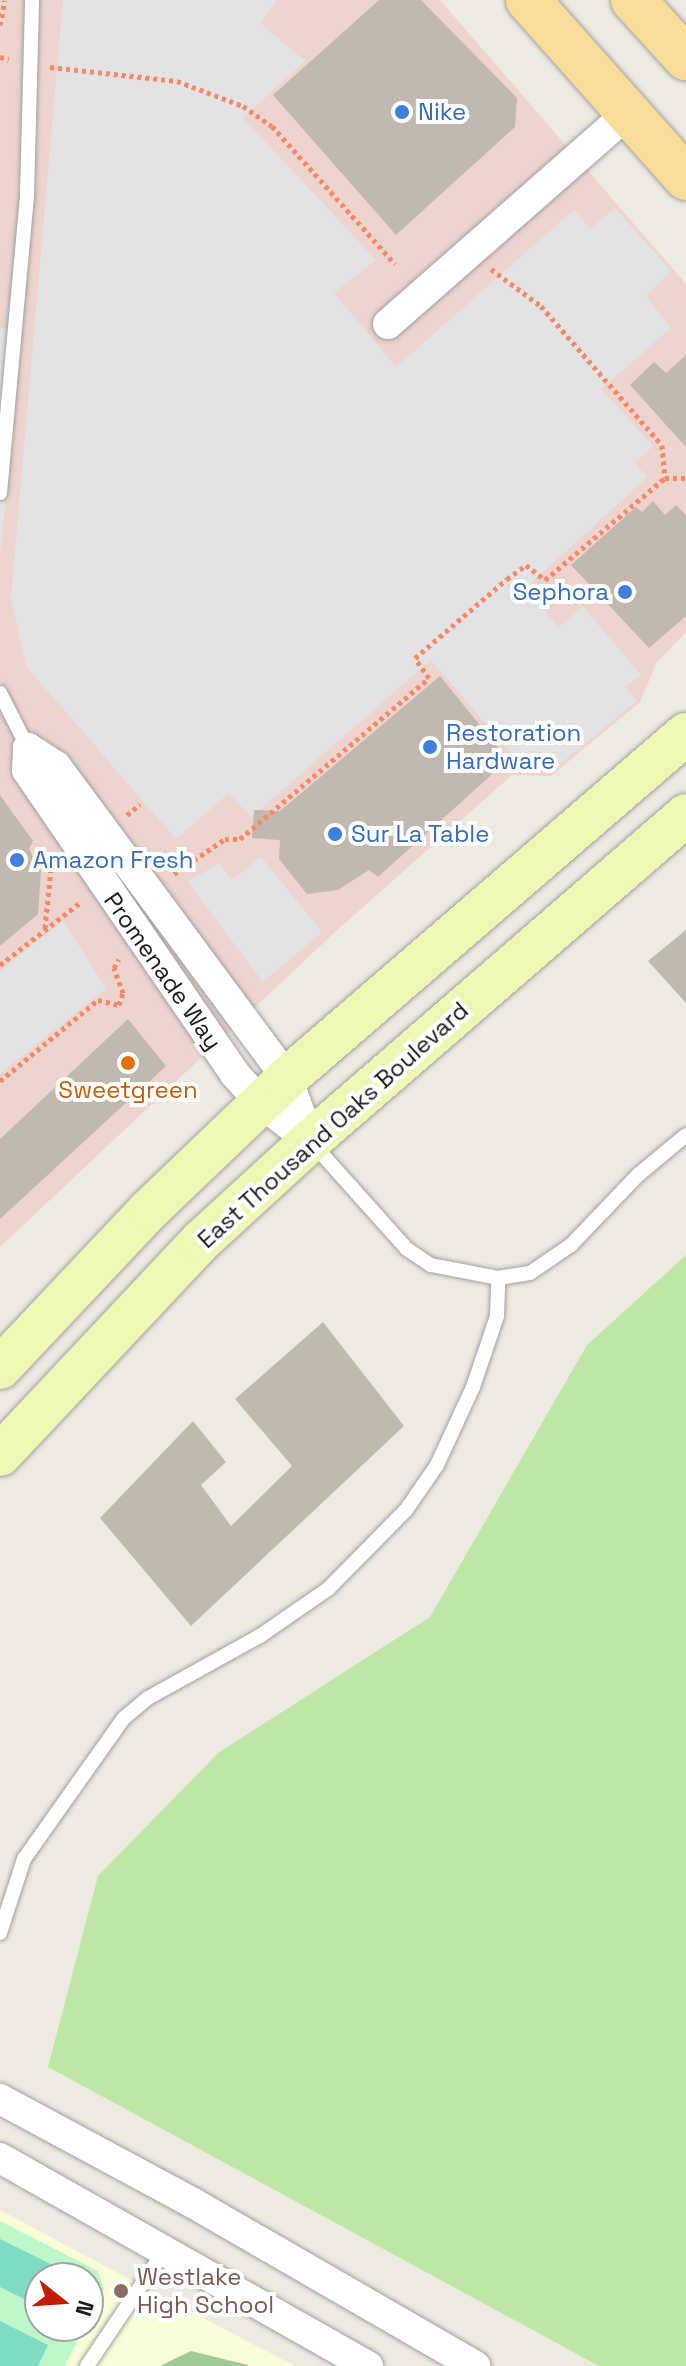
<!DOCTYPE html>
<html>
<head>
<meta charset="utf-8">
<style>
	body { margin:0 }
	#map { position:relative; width:686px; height:2366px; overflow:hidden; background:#edeae1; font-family:"Space Grotesk",sans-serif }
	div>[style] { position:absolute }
	.commercial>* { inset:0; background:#eed4cf }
	.education>* { inset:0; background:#f9fed8 }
	.grass>* { inset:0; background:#bee7a6 }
	.forest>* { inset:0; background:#9fcc96 }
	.park>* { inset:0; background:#bdf8c9 }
	.pitch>* { inset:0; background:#7fdbc3 }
	.parking>* { inset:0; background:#e3e3e3 }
	.building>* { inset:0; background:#c1b9b0 }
	.path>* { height:5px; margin-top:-2.5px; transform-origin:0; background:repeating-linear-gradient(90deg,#f78868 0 4px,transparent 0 8px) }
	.roads { filter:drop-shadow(0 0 2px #a2a2a2) drop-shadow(0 0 2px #a2a2a2) }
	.service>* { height:14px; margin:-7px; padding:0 7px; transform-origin:7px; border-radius:7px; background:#fff }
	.minor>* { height:30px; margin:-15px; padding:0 15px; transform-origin:15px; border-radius:15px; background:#fff }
	.secondary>* { height:42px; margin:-21px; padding:0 21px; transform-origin:21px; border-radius:21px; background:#ecf8b4 }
	.primary>* { height:44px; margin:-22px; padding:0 22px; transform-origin:22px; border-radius:22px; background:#fadc99 }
	.dots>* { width:22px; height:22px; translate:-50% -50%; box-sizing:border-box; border:4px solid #fff; border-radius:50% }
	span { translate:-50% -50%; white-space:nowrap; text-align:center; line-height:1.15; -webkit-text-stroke:8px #fff; paint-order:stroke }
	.shop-label { font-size:24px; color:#366cbe }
	.left { translate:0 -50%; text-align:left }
	.right { translate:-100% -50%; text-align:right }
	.street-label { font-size:24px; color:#1b1b1b }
	.food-label { font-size:24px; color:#c56008 }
	.education-label { font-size:24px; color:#785e54 }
	.north { position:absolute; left:24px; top:2262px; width:80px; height:80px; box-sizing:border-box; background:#fff; border:2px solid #a4a4a4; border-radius:50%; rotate:107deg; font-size:22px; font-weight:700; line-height:32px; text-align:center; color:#1b1b1b }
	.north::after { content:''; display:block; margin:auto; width:28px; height:36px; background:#c21c04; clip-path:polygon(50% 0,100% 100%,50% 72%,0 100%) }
</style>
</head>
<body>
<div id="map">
	<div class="commercial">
		<div style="clip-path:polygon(0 0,440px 0,686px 284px,686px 632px,657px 662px,640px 702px,551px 776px,512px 775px,335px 932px,0 1247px)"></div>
	</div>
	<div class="education">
		<div style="clip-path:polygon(evenodd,0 2210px,178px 2305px,295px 2366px,0 2366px,0 2210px,40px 2278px,88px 2278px,88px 2326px,40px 2326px,40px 2278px)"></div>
	</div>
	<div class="grass">
		<div style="clip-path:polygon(686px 1255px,686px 2366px,599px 2366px,48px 2067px,98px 1876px,218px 1753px,430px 1617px,587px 1345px)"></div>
	</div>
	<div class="forest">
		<div style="clip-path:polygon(191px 2351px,248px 2365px,248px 2366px,160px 2366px)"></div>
	</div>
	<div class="park">
		<div style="clip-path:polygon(0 2221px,98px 2271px,104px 2289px,88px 2321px,88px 2278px,40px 2278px,40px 2326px,85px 2326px,65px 2366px,0 2366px)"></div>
	</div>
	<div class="pitch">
		<div style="clip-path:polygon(0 2239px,79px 2278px,40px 2278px,40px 2307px,0 2287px)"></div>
		<div style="clip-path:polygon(0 2321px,48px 2345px,38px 2366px,0 2366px)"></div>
	</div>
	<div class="parking">
		<div style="clip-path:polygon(63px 0,277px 0,260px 23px,305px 61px,243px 118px,376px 260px,334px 293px,396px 367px,574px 210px,590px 229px,615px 208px,671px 271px,646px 296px,671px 328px,601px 389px,653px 446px,635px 463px,647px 477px,526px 588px,558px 627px,583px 607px,641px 675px,625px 687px,637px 701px,550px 772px,537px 755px,523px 767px,431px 660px,251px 817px,229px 793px,176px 839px,26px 666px,11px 598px)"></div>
		<div style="clip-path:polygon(0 328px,22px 330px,0 558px)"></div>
		<div style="clip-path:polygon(261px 857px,322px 932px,263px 982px,188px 882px,219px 863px,232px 880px)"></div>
		<div style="clip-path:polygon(63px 921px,106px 988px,0 1074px,0 971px)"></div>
	</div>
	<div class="building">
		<div style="clip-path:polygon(379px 0,421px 0,517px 98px,515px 127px,396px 235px,273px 95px)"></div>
		<div style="clip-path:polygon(686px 355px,686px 447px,630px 385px,654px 362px,666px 373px)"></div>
		<div style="clip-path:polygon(653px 501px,665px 515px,676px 505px,686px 515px,686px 616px,649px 648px,571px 565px,636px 507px,642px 512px)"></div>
		<div style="clip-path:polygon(440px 676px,508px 760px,378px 877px,369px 870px,338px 890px,307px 894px,279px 859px,280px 840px,252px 838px,254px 810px,280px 811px)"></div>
		<div style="clip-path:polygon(0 795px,33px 841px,29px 849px,41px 871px,38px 914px,0 946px)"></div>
		<div style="clip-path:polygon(686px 930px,686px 1003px,648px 961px)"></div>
		<div style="clip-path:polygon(128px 1019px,166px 1066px,0 1219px,0 1139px)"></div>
		<div style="clip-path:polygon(323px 1322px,404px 1426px,191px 1626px,100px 1518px,193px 1421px,226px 1462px,201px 1485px,231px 1526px,292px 1466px,235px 1399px)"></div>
	</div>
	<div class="path">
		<div style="left:0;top:25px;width:25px;rotate:-79deg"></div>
		<div style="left:0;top:57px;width:9px;rotate:13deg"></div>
		<div style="left:50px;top:67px;width:128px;rotate:6.3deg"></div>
		<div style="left:177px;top:81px;width:71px;rotate:20.7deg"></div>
		<div style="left:243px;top:106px;width:35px;rotate:35deg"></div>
		<div style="left:272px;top:126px;width:185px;rotate:48.3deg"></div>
		<div style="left:491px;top:269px;width:62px;rotate:36.5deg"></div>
		<div style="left:541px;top:306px;width:184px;rotate:49deg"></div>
		<div style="left:662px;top:445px;width:33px;rotate:85deg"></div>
		<div style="left:127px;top:815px;width:17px;rotate:-40deg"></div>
		<div style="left:174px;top:874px;width:62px;rotate:-34.5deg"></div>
		<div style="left:225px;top:839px;width:15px"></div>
		<div style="left:240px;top:839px;width:248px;rotate:-40.4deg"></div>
		<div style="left:429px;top:678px;width:24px;rotate:-125deg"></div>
		<div style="left:415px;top:658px;width:121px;rotate:-40.7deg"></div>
		<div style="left:507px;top:579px;width:24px;rotate:-36deg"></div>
		<div style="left:526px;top:565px;width:24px;rotate:38deg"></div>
		<div style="left:545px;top:580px;width:157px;rotate:-40.4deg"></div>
		<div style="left:665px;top:478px;width:21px"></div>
		<div style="left:45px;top:928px;width:70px;rotate:-84.3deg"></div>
		<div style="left:0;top:965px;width:103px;rotate:-37.9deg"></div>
		<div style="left:0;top:1081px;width:127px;rotate:-39.6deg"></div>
		<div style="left:98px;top:1000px;width:22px;rotate:13deg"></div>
		<div style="left:119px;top:1005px;width:13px;rotate:-72deg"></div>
		<div style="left:123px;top:993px;width:27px;rotate:-110deg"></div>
		<div style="left:114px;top:968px;width:10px;rotate:-61deg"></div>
	</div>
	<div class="roads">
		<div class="service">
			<div style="left:0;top:493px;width:299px;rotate:-84.8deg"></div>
			<div style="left:27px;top:195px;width:195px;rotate:-88.5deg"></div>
			<div style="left:0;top:693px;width:62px;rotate:63deg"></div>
			<div style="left:313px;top:1144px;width:141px;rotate:48.2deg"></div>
			<div style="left:407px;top:1249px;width:29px;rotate:34deg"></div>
			<div style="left:431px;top:1265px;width:68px;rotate:11deg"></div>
			<div style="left:498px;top:1278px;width:32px;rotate:-9deg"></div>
			<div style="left:530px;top:1273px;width:50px;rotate:-34.3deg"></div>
			<div style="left:571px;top:1245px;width:97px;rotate:-46.3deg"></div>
			<div style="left:638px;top:1175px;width:62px;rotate:-39.8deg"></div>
			<div style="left:0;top:1933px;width:78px;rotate:-72deg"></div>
			<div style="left:24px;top:1859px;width:173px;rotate:-54.7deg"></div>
			<div style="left:124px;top:1718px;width:31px;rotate:-40deg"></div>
			<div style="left:148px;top:1698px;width:128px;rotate:-29deg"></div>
			<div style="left:260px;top:1636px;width:83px;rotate:-34.7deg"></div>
			<div style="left:328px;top:1589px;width:111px;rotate:-45.4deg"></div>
			<div style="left:406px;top:1510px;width:55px;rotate:-55.4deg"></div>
			<div style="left:437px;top:1465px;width:86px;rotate:-65.2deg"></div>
			<div style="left:473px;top:1387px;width:75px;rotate:-71.3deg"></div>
			<div style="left:497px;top:1316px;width:38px;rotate:-88deg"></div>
			<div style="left:87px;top:2366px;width:140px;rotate:-56.1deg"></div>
		</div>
		<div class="minor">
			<div style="left:388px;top:324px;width:318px;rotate:-41.3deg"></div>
			<div style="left:28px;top:748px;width:33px;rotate:33deg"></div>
			<div style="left:56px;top:766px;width:388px;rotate:53.5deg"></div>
			<div style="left:287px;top:1078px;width:67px;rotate:69.9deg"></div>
			<div style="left:310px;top:1141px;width:62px;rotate:-142.2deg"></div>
			<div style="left:261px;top:1103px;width:39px;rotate:-132deg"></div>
			<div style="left:235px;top:1074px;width:368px;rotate:-124.4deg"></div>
			<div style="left:27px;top:770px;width:22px;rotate:-87deg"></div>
			<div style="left:0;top:2099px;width:219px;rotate:28.3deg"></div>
			<div style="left:193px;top:2203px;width:326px;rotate:30deg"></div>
			<div style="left:0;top:2158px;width:423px;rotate:29.5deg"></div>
		</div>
		<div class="secondary">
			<div style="left:0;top:1368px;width:217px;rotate:-46.7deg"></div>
			<div style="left:149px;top:1210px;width:191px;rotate:-43.7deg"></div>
			<div style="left:287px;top:1078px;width:527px;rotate:-40.77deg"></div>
			<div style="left:0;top:1455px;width:294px;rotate:-46.8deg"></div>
			<div style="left:201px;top:1241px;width:148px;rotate:-42.5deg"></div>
			<div style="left:310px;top:1141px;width:498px;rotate:-40.9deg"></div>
		</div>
		<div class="primary">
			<div style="left:528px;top:0;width:238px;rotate:48.4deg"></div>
			<div style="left:633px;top:0;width:79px;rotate:47.6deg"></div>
		</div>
	</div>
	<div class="dots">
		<div style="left:402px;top:112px;background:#3f7fe0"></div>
		<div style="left:625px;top:592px;background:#3f7fe0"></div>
		<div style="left:430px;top:747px;background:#3f7fe0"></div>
		<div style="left:335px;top:834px;background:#3f7fe0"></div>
		<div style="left:17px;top:860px;background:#3f7fe0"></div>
		<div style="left:128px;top:1063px;background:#e8710a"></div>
		<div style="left:121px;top:2291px;background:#8d6e63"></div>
	</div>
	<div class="shop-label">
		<span class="left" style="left:418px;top:112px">Nike</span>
		<span class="right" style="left:609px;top:592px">Sephora</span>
		<span class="left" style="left:446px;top:747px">Restoration<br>Hardware</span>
		<span class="left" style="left:351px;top:834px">Sur La Table</span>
		<span class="left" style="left:33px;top:860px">Amazon Fresh</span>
	</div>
	<div class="street-label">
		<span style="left:163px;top:971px;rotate:55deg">Promenade Way</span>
		<span style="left:333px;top:1125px;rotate:-42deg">East Thousand Oaks Boulevard</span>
	</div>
	<div class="food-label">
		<span style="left:128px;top:1090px">Sweetgreen</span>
	</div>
	<div class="education-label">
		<span class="left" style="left:137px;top:2291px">Westlake<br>High School</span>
	</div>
	<div class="north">N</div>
</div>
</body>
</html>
